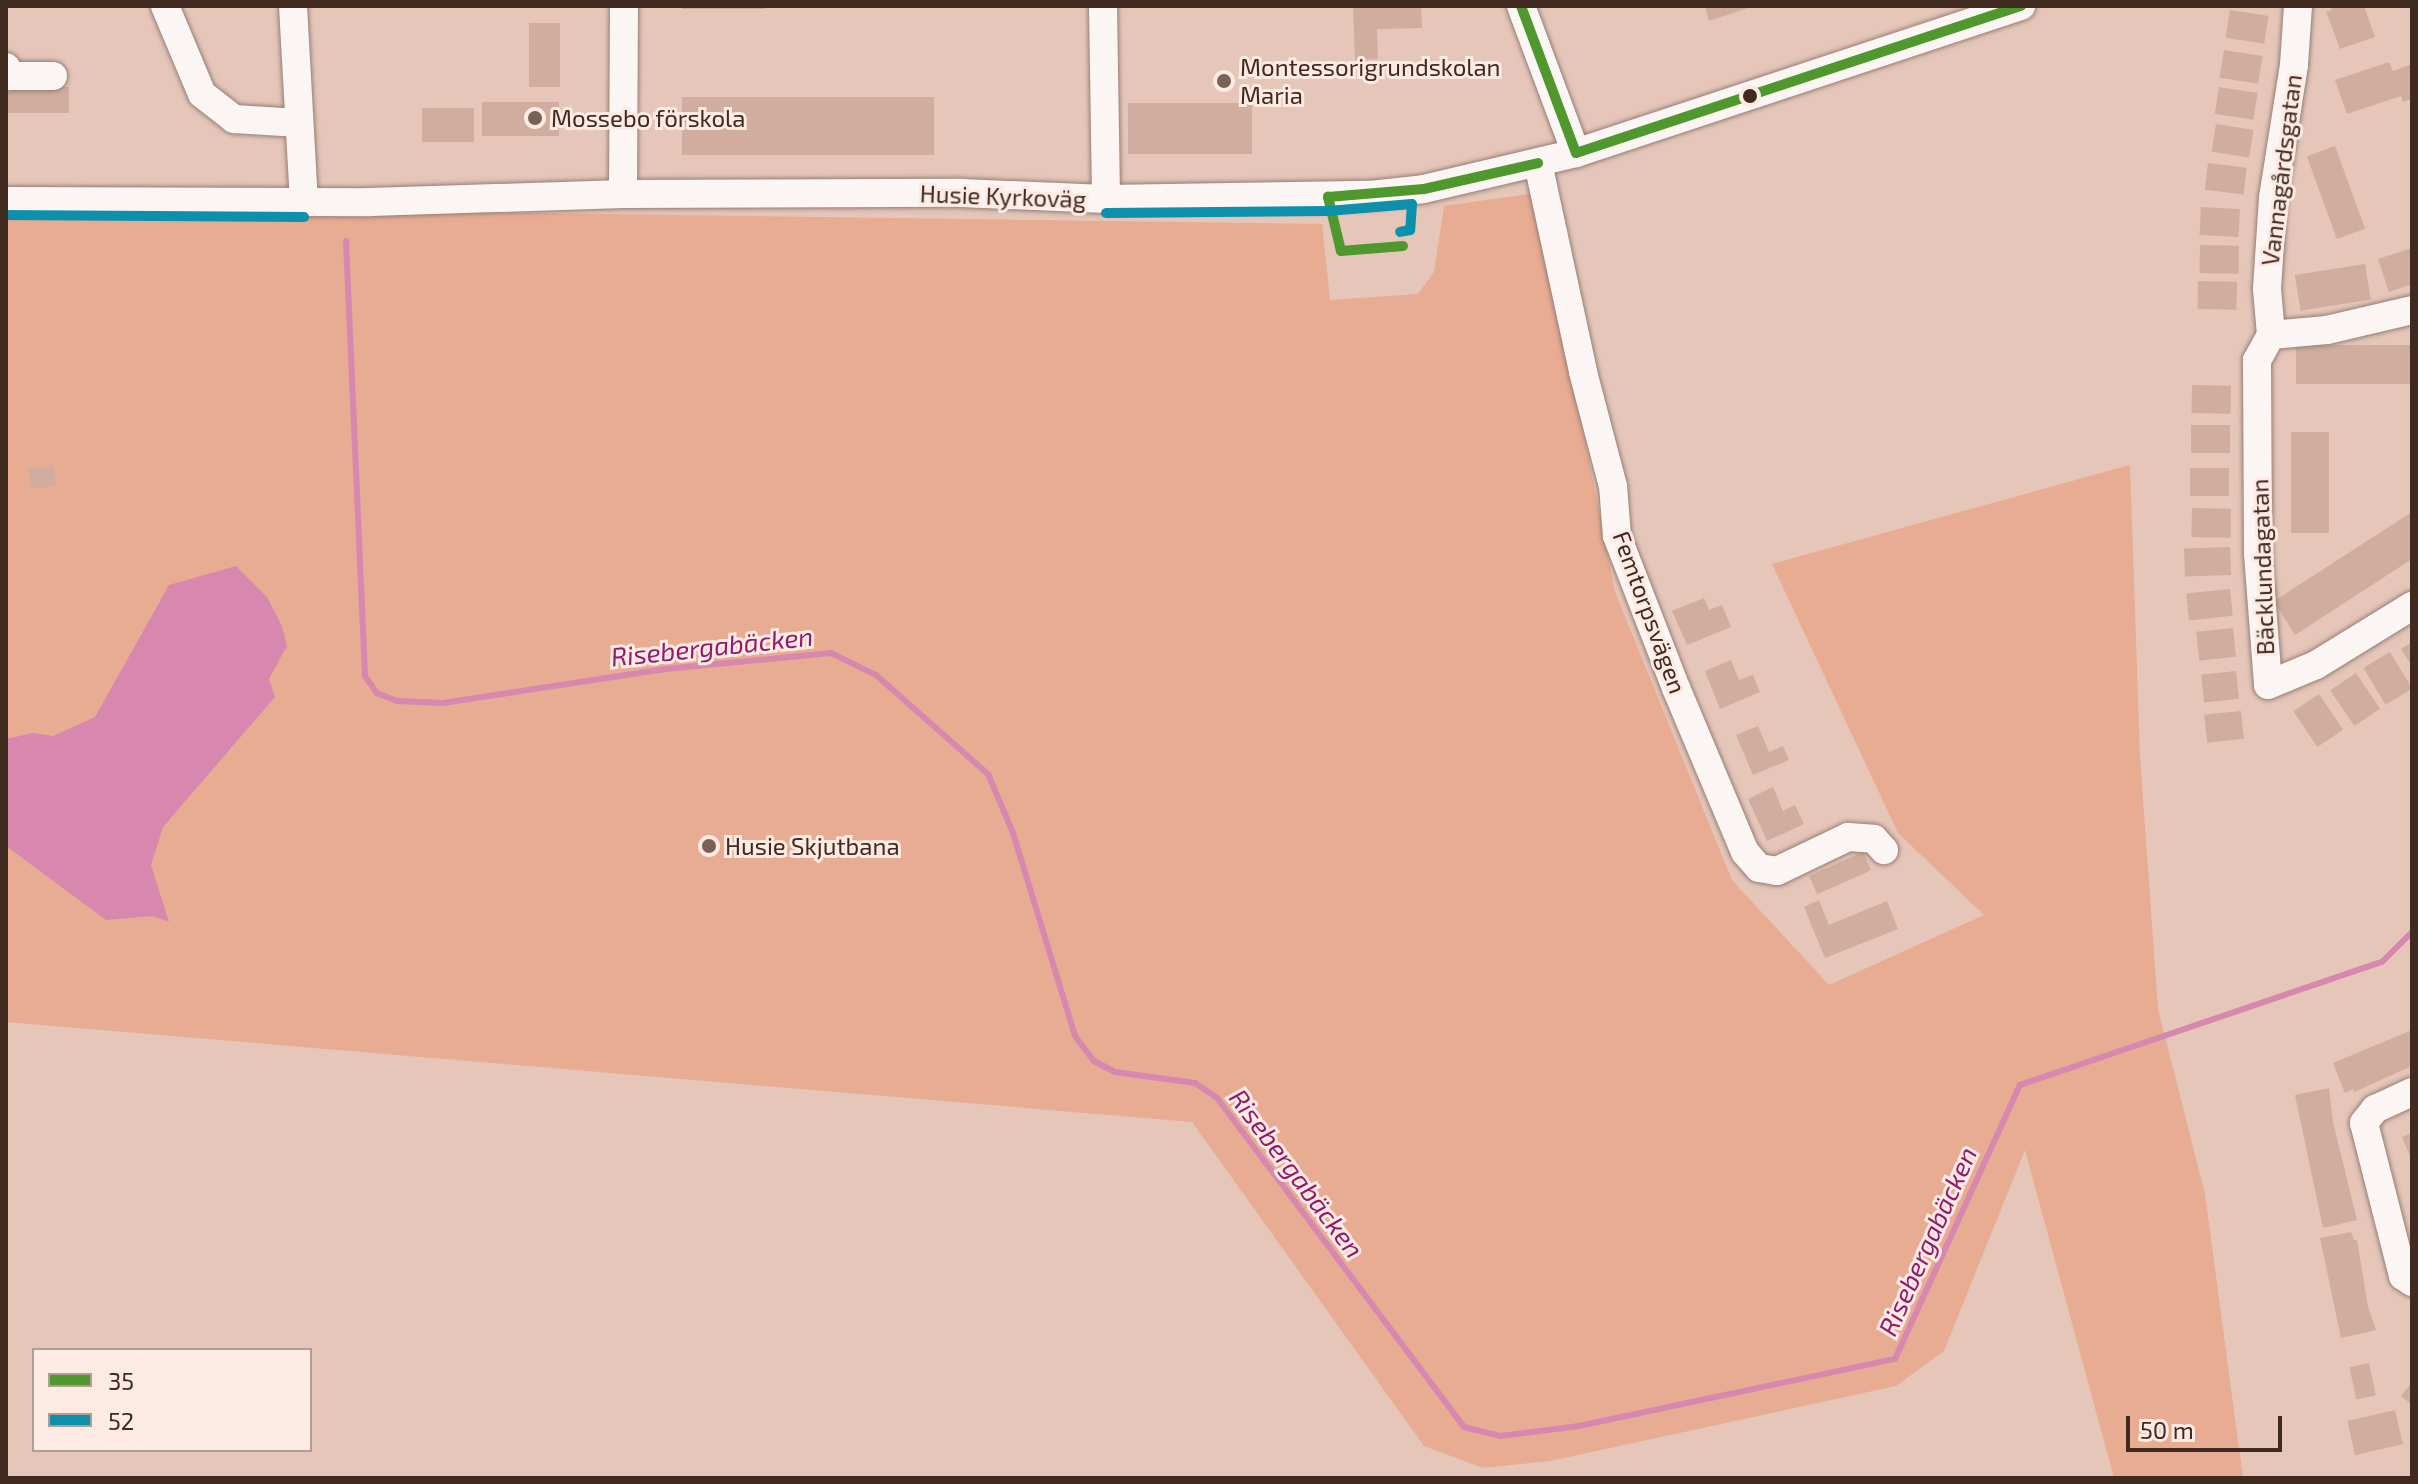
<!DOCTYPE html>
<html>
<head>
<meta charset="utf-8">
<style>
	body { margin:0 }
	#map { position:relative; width:2418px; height:1484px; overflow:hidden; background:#e5c6b9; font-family:"Exo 2",sans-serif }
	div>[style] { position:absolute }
	.green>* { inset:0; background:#e8ac92 }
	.water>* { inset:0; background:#d888af }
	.stream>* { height:6px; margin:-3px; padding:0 3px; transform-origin:3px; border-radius:3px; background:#d888af }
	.building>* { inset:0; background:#d0ad9e; transform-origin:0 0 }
	.roads { filter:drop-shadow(0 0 2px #957e75) drop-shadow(0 0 2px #957e75) }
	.minor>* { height:28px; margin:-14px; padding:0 14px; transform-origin:14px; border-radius:14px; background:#fbf6f4 }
	.bus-1>* { height:10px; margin:-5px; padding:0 5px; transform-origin:5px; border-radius:5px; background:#4f982e }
	.bus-2>* { height:10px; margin:-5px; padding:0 5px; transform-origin:5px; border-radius:5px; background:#0d90ab }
	.dots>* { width:22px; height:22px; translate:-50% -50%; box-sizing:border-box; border:4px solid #fceae3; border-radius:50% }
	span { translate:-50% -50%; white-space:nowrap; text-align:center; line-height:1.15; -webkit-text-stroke:6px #fceae3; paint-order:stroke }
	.poi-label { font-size:24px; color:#402a20 }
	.left { translate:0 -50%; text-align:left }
	.street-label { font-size:24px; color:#402a20 }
	.water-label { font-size:26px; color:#921a6d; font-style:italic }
	.frame { position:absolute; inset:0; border:8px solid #402a20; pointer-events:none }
	.legend { position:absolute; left:32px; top:1348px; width:280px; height:104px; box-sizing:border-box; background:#fceae3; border:2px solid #b19d95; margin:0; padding:10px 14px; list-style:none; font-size:24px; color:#402a20 }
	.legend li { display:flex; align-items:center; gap:16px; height:40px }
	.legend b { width:40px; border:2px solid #b19d95 }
	.scale { position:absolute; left:2126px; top:1416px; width:156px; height:36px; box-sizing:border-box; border:4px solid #402a20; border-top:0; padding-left:10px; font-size:24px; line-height:28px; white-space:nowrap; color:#402a20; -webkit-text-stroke:6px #fceae3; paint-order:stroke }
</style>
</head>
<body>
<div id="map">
	<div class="green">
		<div style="clip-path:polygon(1536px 193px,1615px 592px,1732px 880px,1829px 985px,1984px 915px,1898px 833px,1772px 564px,2130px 465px,2140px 756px,2158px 1009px,2205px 1194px,2243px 1478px,2114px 1478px,2025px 1150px,1944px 1351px,1896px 1386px,1550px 1461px,1483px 1468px,1424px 1446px,1192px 1122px,6px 1022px,6px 206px,1322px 224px,1330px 300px,1418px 294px,1434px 272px,1444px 206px)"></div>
	</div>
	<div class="water">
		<div style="clip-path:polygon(236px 566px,267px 597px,282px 626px,287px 646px,269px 679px,275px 697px,163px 827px,151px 865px,169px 922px,153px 916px,106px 920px,6px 846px,6px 739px,33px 733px,53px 736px,95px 717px,169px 585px)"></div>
	</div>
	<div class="stream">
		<div style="left:346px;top:241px;width:435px;rotate:87.5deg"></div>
		<div style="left:365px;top:676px;width:21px;rotate:55deg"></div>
		<div style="left:377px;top:693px;width:22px;rotate:22deg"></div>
		<div style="left:397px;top:701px;width:46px;rotate:2.5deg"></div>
		<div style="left:443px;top:703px;width:225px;rotate:-8.7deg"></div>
		<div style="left:665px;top:669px;width:167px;rotate:-5.5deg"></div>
		<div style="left:831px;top:653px;width:50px;rotate:26.1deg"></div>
		<div style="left:876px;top:675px;width:149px;rotate:41.5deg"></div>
		<div style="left:988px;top:774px;width:64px;rotate:67deg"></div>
		<div style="left:1013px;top:833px;width:212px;rotate:73deg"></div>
		<div style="left:1075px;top:1036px;width:31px;rotate:53deg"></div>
		<div style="left:1094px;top:1061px;width:24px;rotate:28deg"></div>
		<div style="left:1115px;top:1072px;width:81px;rotate:7.8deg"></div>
		<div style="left:1195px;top:1083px;width:27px;rotate:34deg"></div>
		<div style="left:1217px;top:1098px;width:411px;rotate:53.1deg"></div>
		<div style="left:1464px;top:1427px;width:37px;rotate:14deg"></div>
		<div style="left:1500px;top:1436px;width:80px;rotate:-7.2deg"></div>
		<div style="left:1579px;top:1426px;width:323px;rotate:-12deg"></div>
		<div style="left:1895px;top:1359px;width:301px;rotate:-65.5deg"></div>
		<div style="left:2020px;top:1085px;width:382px;rotate:-18.8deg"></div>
		<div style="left:2382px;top:962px;width:42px;rotate:-45deg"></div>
	</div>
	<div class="building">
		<div style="left:682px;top:6px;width:83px;height:3px"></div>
		<div style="clip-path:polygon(1353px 6px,1421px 6px,1422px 28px,1377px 29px,1378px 59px,1355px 60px)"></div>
		<div style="clip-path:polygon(1705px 6px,1751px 6px,1751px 7px,1709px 21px)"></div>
		<div style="clip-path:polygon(2330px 6px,2364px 6px,2375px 37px,2340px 49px,2326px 11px,2332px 10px)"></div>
		<div style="left:2230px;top:10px;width:39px;height:28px;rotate:9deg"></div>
		<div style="left:529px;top:23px;width:31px;height:64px"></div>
		<div style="left:2224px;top:50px;width:39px;height:28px;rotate:9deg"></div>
		<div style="clip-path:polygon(2389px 62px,2393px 71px,2412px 64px,2412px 99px,2403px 102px,2401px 96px,2347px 114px,2335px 80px)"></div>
		<div style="left:69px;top:87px;width:26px;height:63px;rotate:90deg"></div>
		<div style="left:2219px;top:87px;width:39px;height:27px;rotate:9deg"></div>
		<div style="left:934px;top:97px;width:58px;height:252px;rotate:90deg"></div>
		<div style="left:559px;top:102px;width:34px;height:77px;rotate:90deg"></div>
		<div style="left:1128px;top:103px;width:124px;height:51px"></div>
		<div style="left:474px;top:108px;width:34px;height:52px;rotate:90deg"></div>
		<div style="left:2216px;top:124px;width:38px;height:28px;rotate:9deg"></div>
		<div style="left:2335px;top:146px;width:88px;height:30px;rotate:70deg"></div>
		<div style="left:2208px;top:163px;width:39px;height:27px;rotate:7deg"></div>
		<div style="left:2201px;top:207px;width:39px;height:28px;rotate:3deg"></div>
		<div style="left:2200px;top:245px;width:39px;height:28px;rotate:1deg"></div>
		<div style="clip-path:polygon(2412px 248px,2412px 284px,2389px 292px,2378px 259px)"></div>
		<div style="left:2365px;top:264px;width:36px;height:71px;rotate:81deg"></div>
		<div style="left:2198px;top:281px;width:39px;height:28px;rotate:1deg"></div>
		<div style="left:2412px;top:345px;width:39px;height:116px;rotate:90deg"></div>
		<div style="left:2192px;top:385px;width:39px;height:28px;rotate:1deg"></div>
		<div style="left:2191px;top:425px;width:39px;height:28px"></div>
		<div style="left:2291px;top:432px;width:38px;height:101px"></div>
		<div style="left:54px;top:466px;width:20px;height:26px;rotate:84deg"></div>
		<div style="left:2190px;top:468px;width:39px;height:28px"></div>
		<div style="left:2192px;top:508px;width:39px;height:29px;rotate:1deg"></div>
		<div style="clip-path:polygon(2412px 512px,2412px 559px,2295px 635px,2274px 601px)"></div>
		<div style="left:2230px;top:547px;width:28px;height:46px;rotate:88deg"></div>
		<div style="left:2230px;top:589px;width:27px;height:44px;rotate:84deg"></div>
		<div style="clip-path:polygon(1704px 598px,1709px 610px,1722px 605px,1731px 627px,1687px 645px,1672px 611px)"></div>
		<div style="left:2233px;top:628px;width:29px;height:37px;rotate:84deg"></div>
		<div style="clip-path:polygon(2412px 642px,2412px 666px,2401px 649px)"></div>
		<div style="left:2390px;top:652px;width:43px;height:31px;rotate:59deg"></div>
		<div style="clip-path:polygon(1731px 660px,1739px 680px,1753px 675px,1760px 692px,1720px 709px,1705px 671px)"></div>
		<div style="left:2236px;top:671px;width:28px;height:35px;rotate:84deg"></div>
		<div style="left:2356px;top:673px;width:43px;height:31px;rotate:56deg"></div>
		<div style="left:2319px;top:694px;width:43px;height:31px;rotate:56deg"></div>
		<div style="left:2241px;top:711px;width:28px;height:37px;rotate:84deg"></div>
		<div style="clip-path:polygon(1758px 726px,1769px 752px,1783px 746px,1789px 760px,1753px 775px,1736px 735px)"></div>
		<div style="clip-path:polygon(1773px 787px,1783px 811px,1795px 805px,1804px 824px,1767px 841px,1748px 799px)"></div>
		<div style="left:1863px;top:852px;width:20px;height:59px;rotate:66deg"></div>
		<div style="clip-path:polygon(1819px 900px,1829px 925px,1887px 901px,1898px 929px,1825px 958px,1804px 907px)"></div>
		<div style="clip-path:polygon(2412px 1030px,2412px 1066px,2354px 1092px,2353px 1089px,2345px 1093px,2333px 1063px)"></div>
		<div style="clip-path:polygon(2329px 1088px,2333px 1122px,2357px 1220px,2323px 1228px,2295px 1095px)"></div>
		<div style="clip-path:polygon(2412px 1133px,2412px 1161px,2402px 1137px)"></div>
		<div style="clip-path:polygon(2351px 1232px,2354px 1240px,2357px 1240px,2368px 1307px,2376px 1330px,2341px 1338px,2320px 1238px)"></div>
		<div style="left:2369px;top:1363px;width:33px;height:20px;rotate:78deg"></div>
		<div style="clip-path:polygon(2412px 1382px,2412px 1405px,2401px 1396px)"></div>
		<div style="left:2395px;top:1410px;width:35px;height:49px;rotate:77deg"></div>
	</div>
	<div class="roads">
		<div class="minor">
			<div style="left:165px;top:6px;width:95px;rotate:67.2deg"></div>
			<div style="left:202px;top:94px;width:41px;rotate:38deg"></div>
			<div style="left:234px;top:119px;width:65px;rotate:3.5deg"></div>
			<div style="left:293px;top:6px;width:197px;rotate:86.8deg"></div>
			<div style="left:1103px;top:6px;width:193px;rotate:89.1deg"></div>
			<div style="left:1521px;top:6px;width:157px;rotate:69.5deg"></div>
			<div style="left:2298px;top:6px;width:59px;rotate:93.9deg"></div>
			<div style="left:2294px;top:65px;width:135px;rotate:99deg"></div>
			<div style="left:2273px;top:198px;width:91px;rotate:93.8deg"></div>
			<div style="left:2267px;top:289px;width:46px;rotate:85deg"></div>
			<div style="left:2271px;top:335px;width:56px;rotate:-5.1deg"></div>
			<div style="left:2327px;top:330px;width:87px;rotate:-13.2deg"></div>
			<div style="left:6px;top:67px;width:10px;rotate:66deg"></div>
			<div style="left:10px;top:76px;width:43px"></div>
			<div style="left:1538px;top:163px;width:214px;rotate:77.8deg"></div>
			<div style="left:1583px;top:372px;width:118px;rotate:75.3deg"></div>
			<div style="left:1613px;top:486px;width:50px;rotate:85.4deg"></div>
			<div style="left:1617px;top:536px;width:163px;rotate:68.8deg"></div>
			<div style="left:1676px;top:688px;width:178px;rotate:67.2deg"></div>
			<div style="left:1745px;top:852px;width:21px;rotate:49deg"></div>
			<div style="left:1759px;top:868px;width:18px;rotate:9deg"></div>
			<div style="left:1777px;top:871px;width:79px;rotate:-25.6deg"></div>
			<div style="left:1848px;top:837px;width:26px;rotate:4deg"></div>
			<div style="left:1874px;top:839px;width:15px;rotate:48deg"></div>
			<div style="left:623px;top:194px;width:188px;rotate:-89.7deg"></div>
			<div style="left:6px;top:201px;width:364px;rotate:0.2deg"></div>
			<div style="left:370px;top:202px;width:253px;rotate:-1.8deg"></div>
			<div style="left:623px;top:194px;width:339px;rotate:-0.2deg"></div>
			<div style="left:962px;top:193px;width:144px;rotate:2.4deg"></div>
			<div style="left:1106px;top:199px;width:264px;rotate:-0.9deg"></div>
			<div style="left:1370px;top:195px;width:54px;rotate:-6.3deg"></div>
			<div style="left:1424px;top:189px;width:156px;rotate:-13.3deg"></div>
			<div style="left:1576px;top:153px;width:469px;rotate:-18.3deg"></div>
			<div style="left:2271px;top:335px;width:29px;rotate:119deg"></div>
			<div style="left:2257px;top:360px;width:194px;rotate:89.7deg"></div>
			<div style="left:2258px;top:554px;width:131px;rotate:85.6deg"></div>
			<div style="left:2268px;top:685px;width:52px;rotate:-22.6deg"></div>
			<div style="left:2316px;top:665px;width:113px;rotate:-31.6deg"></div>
			<div style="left:2412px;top:1092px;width:41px;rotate:155.3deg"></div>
			<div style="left:2375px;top:1109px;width:18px;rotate:128deg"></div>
			<div style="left:2364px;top:1123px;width:158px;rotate:75.7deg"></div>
			<div style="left:2403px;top:1276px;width:11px;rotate:34deg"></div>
		</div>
	</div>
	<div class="bus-1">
		<div style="left:1521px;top:6px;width:157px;rotate:69.5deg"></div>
		<div style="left:1576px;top:153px;width:469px;rotate:-18.3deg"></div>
		<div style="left:1403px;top:246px;width:62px;rotate:175.4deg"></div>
		<div style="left:1341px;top:251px;width:56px;rotate:-103.5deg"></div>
		<div style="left:1328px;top:197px;width:96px;rotate:-4.8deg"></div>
		<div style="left:1424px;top:189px;width:117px;rotate:-12.8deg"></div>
	</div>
	<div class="bus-2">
		<div style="left:1106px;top:213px;width:222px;rotate:-0.5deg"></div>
		<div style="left:1328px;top:211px;width:84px;rotate:-4.8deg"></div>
		<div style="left:1412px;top:204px;width:26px;rotate:94deg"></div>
		<div style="left:1410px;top:230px;width:10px;rotate:169deg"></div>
		<div style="left:6px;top:215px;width:298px;rotate:0.4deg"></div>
	</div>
	<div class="dots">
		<div style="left:1224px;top:81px;background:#7a6156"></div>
		<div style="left:1750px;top:96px;background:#402a20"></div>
		<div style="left:535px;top:118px;background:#7a6156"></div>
		<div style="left:709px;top:846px;background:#7a6156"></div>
	</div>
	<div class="poi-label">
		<span class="left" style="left:1240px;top:81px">Montessorigrundskolan<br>Maria</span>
		<span class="left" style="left:551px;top:118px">Mossebo förskola</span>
		<span class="left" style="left:725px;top:846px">Husie Skjutbana</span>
	</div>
	<div class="street-label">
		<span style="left:2281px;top:170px;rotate:-83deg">Vannagårdsgatan</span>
		<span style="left:1003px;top:196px;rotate:2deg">Husie Kyrkoväg</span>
		<span style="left:2262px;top:567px;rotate:-92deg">Bäcklundagatan</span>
		<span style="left:1650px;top:612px;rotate:70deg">Femtorpsvägen</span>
	</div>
	<div class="water-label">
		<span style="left:712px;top:646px;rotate:-6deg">Risebergabäcken</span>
		<span style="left:1297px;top:1173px;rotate:53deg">Risebergabäcken</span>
		<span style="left:1927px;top:1241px;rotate:-66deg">Risebergabäcken</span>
	</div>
	<div class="frame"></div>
	<ul class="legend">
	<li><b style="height:10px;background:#4f982e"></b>35</li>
	<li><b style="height:10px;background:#0d90ab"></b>52</li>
	</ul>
	<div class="scale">50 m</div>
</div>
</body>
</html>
